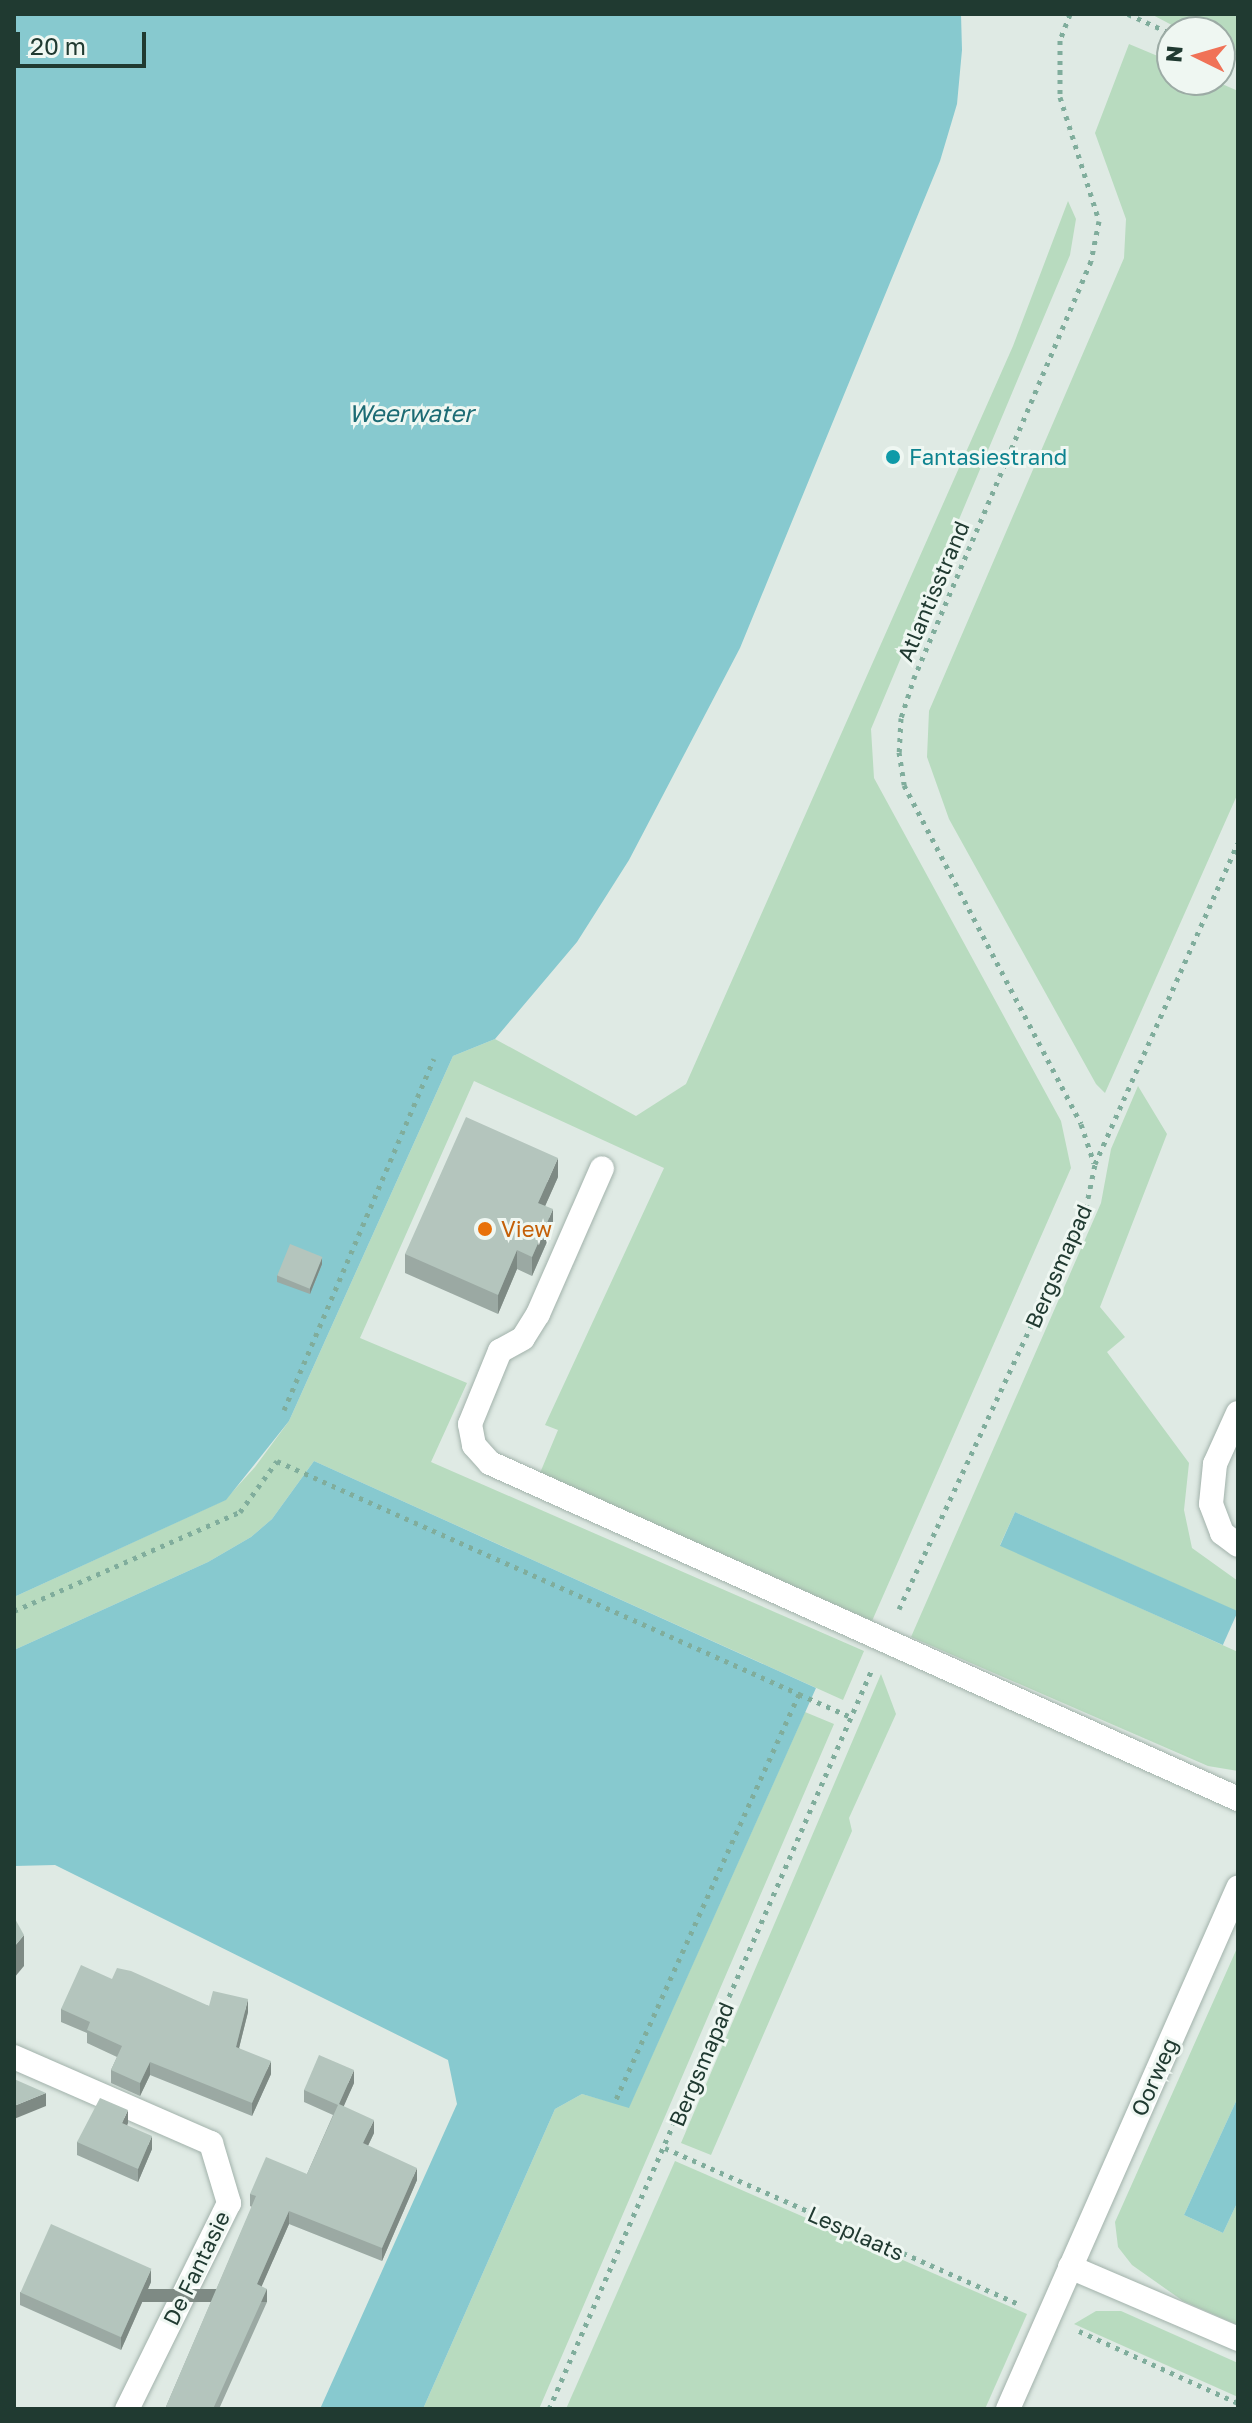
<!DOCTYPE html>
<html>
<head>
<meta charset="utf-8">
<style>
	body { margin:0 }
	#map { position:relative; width:1252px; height:2423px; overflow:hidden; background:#dfeae4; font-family:"Golos Text",sans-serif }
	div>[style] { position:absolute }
	.green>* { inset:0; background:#b8dbbf }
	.water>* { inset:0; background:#87c9cf; transform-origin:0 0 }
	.path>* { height:5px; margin-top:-2.5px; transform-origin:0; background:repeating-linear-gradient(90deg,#80ad9c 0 4px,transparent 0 10px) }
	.roads { filter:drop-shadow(0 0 2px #a2b2ab) drop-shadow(0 0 2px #a2b2ab) }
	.lane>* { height:24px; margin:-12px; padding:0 12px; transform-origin:12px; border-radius:12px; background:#fff }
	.street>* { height:24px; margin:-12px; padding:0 12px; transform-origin:12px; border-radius:12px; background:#fff }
	.secondary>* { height:24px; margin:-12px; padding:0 12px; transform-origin:12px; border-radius:12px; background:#fff }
	.wall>* { inset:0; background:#9ba9a3 }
	.shaded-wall>* { inset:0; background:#7e8a84; transform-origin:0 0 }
	.building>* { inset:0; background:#b4c5bd; transform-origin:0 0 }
	.dots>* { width:22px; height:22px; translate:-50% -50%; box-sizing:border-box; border:4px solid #eff7f2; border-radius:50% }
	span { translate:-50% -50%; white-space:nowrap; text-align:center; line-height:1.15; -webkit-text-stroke:6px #eff7f2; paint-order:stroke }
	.culture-label { font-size:22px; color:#0d838f }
	.left { translate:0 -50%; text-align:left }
	.street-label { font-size:22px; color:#203a31 }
	.food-label { font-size:22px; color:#c56008 }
	.water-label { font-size:24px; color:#1c6b74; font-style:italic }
	.frame { position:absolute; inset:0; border:16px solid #203a31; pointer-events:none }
	.north { position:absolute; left:1156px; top:16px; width:80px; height:80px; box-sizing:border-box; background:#eff7f2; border:2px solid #9caba5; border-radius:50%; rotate:275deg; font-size:22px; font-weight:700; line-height:32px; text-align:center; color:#203a31 }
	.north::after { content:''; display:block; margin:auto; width:28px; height:36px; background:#f07257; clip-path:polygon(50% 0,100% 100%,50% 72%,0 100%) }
	.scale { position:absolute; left:16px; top:32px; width:130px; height:36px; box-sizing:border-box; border:4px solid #203a31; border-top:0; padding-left:10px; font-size:24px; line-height:28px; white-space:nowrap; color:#203a31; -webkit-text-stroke:6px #eff7f2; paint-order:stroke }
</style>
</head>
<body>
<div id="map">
	<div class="green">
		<div style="clip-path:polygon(1151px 14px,1238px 14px,1238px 56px,1220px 48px,1220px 32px,1185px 32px)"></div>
		<div style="clip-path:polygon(1129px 44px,1172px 62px,1172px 80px,1213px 80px,1238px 91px,1238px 793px,1105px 1093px,1096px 1084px,949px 819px,927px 757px,929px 711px,1124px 258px,1126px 219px,1095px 133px)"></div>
		<div style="clip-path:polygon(1068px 201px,1076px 219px,1070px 255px,871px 729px,874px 778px,1061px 1121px,1071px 1168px,872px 1621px,540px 1473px,558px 1430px,545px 1425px,664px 1168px,474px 1081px,360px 1338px,467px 1383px,431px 1462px,864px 1651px,843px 1700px,314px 1461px,272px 1519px,251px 1537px,208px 1562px,14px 1650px,14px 1597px,225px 1500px,255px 1467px,289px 1421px,453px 1056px,495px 1039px,636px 1116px,686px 1084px,1013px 346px)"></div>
		<div style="clip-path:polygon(1138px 1086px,1167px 1134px,1100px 1307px,1125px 1337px,1107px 1352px,1189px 1463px,1184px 1510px,1192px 1548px,1238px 1581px,1238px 1612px,1015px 1512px,1000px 1545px,1238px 1652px,1238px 1771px,1208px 1766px,911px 1637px,1101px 1203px,1111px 1149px)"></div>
		<div style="clip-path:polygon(881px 1674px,896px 1714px,849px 1818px,852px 1831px,711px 2155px,681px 2143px)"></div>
		<div style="clip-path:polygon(805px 1712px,834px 1724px,539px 2409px,423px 2409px,555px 2109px,582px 2094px,629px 2107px)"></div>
		<div style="clip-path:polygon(1238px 1946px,1238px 2097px,1184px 2215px,1223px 2233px,1238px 2201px,1238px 2325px,1183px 2301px,1132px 2265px,1118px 2247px,1115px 2222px)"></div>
		<div style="clip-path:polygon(675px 2161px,1027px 2314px,985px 2409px,566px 2409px)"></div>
		<div style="clip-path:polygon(1096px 2311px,1121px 2311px,1238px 2363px,1238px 2397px,1074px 2324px)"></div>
	</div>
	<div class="water">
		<div style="clip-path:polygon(14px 14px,961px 14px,962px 50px,957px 104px,940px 161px,740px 648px,629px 860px,577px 942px,495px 1039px,453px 1056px,289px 1421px,226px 1500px,14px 1597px)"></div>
		<div style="clip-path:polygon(314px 1461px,816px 1688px,629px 2108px,582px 2094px,555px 2109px,423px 2409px,320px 2409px,457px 2104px,448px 2060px,55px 1865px,14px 1866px,14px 1650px,208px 1562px,251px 1537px,272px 1519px)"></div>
		<div style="left:1015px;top:1512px;width:244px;height:37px;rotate:24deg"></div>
		<div style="clip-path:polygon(1238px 2097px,1238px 2201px,1223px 2233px,1184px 2215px)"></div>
	</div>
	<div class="path">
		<div style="left:1070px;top:14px;width:28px;rotate:111deg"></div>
		<div style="left:1060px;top:40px;width:57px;rotate:90deg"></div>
		<div style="left:1060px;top:97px;width:130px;rotate:72.5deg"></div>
		<div style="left:1099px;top:221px;width:41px;rotate:101.3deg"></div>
		<div style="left:1091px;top:261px;width:450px;rotate:113deg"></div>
		<div style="left:915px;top:675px;width:45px;rotate:108deg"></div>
		<div style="left:901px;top:718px;width:34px;rotate:93deg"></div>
		<div style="left:899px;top:752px;width:33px;rotate:81deg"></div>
		<div style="left:904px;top:785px;width:382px;rotate:62.4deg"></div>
		<div style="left:1081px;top:1124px;width:41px;rotate:71.6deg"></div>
		<div style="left:1128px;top:14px;width:48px;rotate:24.4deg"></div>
		<div style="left:1220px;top:55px;width:20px;rotate:24deg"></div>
		<div style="left:284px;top:1410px;width:382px;rotate:-66.9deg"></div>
		<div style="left:899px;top:1609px;width:442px;rotate:-65deg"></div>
		<div style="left:1086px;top:1208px;width:45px;rotate:-78.4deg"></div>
		<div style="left:1095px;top:1164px;width:351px;rotate:-66deg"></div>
		<div style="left:14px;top:1611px;width:247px;rotate:-23.7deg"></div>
		<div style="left:240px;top:1512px;width:63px;rotate:-54deg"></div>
		<div style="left:277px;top:1461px;width:572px;rotate:24.05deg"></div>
		<div style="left:799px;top:1694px;width:449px;rotate:114.3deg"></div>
		<div style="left:799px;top:1694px;width:57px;rotate:23.9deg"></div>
		<div style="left:665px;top:2148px;width:387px;rotate:23.8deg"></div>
		<div style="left:1079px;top:2331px;width:175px;rotate:24.4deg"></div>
		<div style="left:549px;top:2409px;width:807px;rotate:-66.42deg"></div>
	</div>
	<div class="roads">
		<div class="lane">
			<div style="left:1238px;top:1413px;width:56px;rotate:114.3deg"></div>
			<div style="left:1215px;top:1464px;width:40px;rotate:95.7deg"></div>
			<div style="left:1211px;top:1504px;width:31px;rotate:69deg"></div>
			<div style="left:1222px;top:1533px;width:20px;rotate:37deg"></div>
			<div style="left:490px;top:1463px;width:24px;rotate:-132deg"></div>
			<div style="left:474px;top:1445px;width:21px;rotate:-101deg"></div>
			<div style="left:470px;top:1424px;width:79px;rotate:-67.7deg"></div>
			<div style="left:500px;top:1351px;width:26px;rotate:-29deg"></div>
			<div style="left:523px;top:1338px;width:28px;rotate:-58deg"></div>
			<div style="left:538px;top:1314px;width:159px;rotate:-66.3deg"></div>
		</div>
		<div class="street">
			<div style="left:490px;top:1463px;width:820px;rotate:24.19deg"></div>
			<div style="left:14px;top:2057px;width:215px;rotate:23.6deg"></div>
			<div style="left:211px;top:2143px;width:63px;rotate:73.3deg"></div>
			<div style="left:229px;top:2203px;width:230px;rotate:116.3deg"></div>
			<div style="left:1070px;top:2267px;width:183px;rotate:23.2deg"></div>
		</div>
		<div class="secondary">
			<div style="left:1008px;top:2409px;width:570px;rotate:-66.18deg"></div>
		</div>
	</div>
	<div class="wall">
		<div style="clip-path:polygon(558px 1177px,545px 1206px,553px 1228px,532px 1276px,517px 1269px,498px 1314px,405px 1273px,405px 1254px)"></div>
		<div style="clip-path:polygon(322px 1264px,310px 1294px,277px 1282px,277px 1275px)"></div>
		<div style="clip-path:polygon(112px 1979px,209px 2006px,248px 2012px,239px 2048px,271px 2074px,252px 2116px,150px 2075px,140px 2096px,111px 2083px,111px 2070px,117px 2057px,87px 2043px,87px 2033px,61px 2022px,61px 2009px)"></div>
		<div style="clip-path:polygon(354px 2083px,343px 2107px,374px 2133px,368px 2146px,417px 2180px,382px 2261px,289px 2224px,261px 2287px,267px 2302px,219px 2409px,165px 2409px,252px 2207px,250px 2206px,250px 2194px,307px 2174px,333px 2115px,304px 2102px,304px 2090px)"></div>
		<div style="clip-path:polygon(128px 2123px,127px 2125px,152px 2149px,138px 2182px,77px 2155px,77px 2142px)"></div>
		<div style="clip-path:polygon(151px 2282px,121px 2350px,20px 2305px,20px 2292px)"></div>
	</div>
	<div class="shaded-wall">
		<div style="clip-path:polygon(558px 1158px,558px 1177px,538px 1222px,538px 1203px)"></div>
		<div style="clip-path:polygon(553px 1209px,553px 1228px,532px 1276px,532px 1257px)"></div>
		<div style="clip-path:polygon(517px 1250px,517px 1269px,498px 1314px,498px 1295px)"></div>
		<div style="clip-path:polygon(322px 1257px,322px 1264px,310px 1294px,310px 1287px)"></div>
		<div style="clip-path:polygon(24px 1935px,24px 1966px,14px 1978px,14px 1947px)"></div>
		<div style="clip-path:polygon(248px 1999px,248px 2012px,236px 2060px,236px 2047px)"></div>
		<div style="clip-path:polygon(271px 2061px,271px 2074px,252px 2116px,252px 2103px)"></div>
		<div style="clip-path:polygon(150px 2062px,150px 2075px,140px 2096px,140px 2083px)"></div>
		<div style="clip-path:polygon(354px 2070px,354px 2083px,339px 2117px,339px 2104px)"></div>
		<div style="clip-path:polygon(46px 2093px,46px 2106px,14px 2119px,14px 2106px)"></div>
		<div style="clip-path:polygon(128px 2110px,128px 2123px,122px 2136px,122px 2123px)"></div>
		<div style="clip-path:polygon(374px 2120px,374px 2133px,363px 2156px,363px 2143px)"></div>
		<div style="clip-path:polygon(152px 2136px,152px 2149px,138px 2182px,138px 2169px)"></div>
		<div style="clip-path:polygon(417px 2168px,417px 2180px,382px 2261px,382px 2248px)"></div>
		<div style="clip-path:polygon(289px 2211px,289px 2224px,257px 2297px,257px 2284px)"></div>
		<div style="clip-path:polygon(151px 2269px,151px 2282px,121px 2350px,121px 2337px)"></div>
		<div style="left:267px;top:2289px;width:13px;height:132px;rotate:90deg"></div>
	</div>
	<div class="building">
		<div style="clip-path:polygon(466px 1117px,558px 1158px,538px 1203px,553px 1209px,532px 1257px,517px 1250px,498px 1295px,405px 1254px)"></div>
		<div style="left:290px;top:1244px;width:35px;height:34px;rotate:22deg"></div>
		<div style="clip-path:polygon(14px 1917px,24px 1935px,14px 1947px)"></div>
		<div style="clip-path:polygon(81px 1965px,112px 1979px,117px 1968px,131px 1971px,209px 2006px,213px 1991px,248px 1999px,236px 2047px,271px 2061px,252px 2103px,150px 2062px,140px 2083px,111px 2070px,122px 2046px,87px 2030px,90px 2022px,61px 2009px)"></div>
		<div style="clip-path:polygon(319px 2055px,354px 2070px,339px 2104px,374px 2120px,363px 2143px,417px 2168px,382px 2248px,289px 2211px,257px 2284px,267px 2289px,213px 2409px,165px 2409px,256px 2196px,250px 2194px,266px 2157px,307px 2174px,338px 2105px,304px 2090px)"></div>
		<div style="clip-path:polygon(14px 2079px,46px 2093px,14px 2106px)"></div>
		<div style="clip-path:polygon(100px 2098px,128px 2110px,122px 2123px,152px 2136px,138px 2169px,77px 2142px)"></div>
		<div style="left:51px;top:2224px;width:110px;height:75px;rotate:24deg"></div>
	</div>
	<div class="dots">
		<div style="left:893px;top:457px;background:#0f9aa8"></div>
		<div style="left:485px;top:1229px;background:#e8710a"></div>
	</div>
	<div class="culture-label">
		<span class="left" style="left:909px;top:457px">Fantasiestrand</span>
	</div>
	<div class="street-label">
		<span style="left:933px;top:591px;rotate:-67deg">Atlantisstrand</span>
		<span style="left:1058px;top:1266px;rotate:-66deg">Bergsmapad</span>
		<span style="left:701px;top:2064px;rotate:-67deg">Bergsmapad</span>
		<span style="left:1154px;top:2077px;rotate:-66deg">Oorweg</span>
		<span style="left:856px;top:2233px;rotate:24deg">Lesplaats</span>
		<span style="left:196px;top:2268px;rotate:-64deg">De Fantasie</span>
	</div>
	<div class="food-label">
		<span class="left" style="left:501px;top:1229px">View</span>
	</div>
	<div class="water-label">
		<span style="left:411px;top:413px">Weerwater</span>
	</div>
	<div class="frame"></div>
	<div class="north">N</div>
	<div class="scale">20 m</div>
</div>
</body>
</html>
